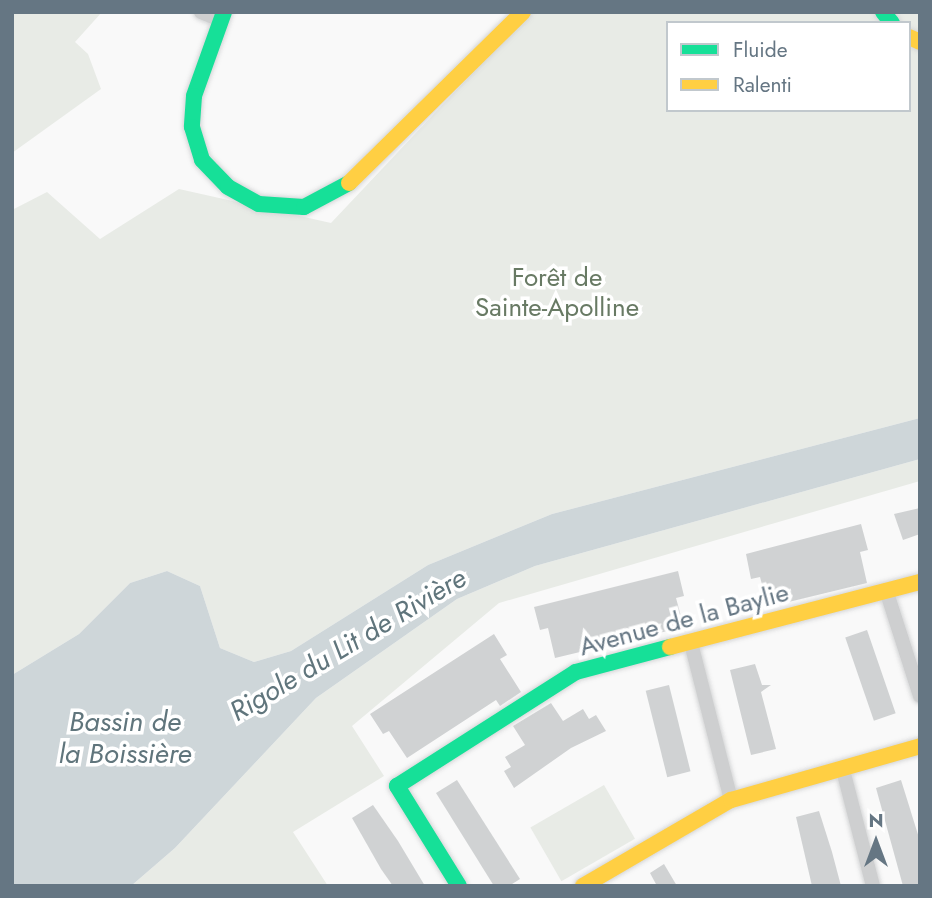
<!DOCTYPE html>
<html>
<head>
<meta charset="utf-8">
<style>
	body { margin:0 }
	#map { position:relative; width:932px; height:898px; overflow:hidden; background:#f9f9f9; font-family:Jost,sans-serif }
	div>[style] { position:absolute }
	.green>* { inset:0; background:#e8ebe6; transform-origin:0 0 }
	.water>* { inset:0; background:#ced6d9 }
	.building>* { inset:0; background:#d0d2d3; transform-origin:0 0 }
	.roads { filter:drop-shadow(0 0 2px #d5d6d7) drop-shadow(0 0 2px #d5d6d7) }
	.street>* { height:14px; margin:-7px; padding:0 7px; transform-origin:7px; border-radius:7px; background:#cecfd0 }
	.fast>* { height:16px; margin:-8px; padding:0 8px; transform-origin:8px; border-radius:8px; background:#16e098 }
	.slow>* { height:16px; margin:-8px; padding:0 8px; transform-origin:8px; border-radius:8px; background:#ffcf43 }
	span { translate:-50% -50%; white-space:nowrap; text-align:center; line-height:1.15; -webkit-text-stroke:7px #fff; paint-order:stroke }
	.park-label { font-size:26px; color:#687a64 }
	.street-label { font-size:26px; color:#657683 }
	.water-label { font-size:28px; color:#60757c; font-style:italic }
	.frame { position:absolute; inset:0; border:14px solid #657683; pointer-events:none }
	.legend { position:absolute; left:666px; top:21px; width:245px; height:91px; box-sizing:border-box; background:#fff; border:2px solid #c1c8cd; margin:0; padding:9px 12px; list-style:none; font-size:21px; color:#657683 }
	.legend li { display:flex; align-items:center; gap:14px; height:35px }
	.legend b { width:35px; border:2px solid #c1c8cd }
	.north { position:absolute; left:841px; top:807px; width:70px; height:70px; -webkit-text-stroke:5px #fff; paint-order:stroke; rotate:0deg; font-size:19px; font-weight:700; line-height:28px; text-align:center; color:#657683 }
	.north::after { content:''; display:block; margin:auto; width:24px; height:32px; background:#657683; clip-path:polygon(50% 0,100% 100%,50% 72%,0 100%) }
</style>
</head>
<body>
<div id="map">
	<div class="green">
		<div style="clip-path:polygon(12px 12px,102px 12px,75px 42px,88px 54px,101px 89px,12px 153px)"></div>
		<div style="clip-path:polygon(evenodd,530px 12px,920px 12px,920px 418px,552px 514px,428px 565px,291px 651px,254px 662px,220px 648px,200px 586px,167px 571px,130px 583px,79px 634px,12px 675px,12px 210px,47px 192px,100px 239px,179px 189px,331px 223px,530px 12px,668px 23px,909px 23px,909px 110px,668px 110px,668px 23px)"></div>
		<div style="clip-path:polygon(920px 459px,920px 481px,499px 603px,352px 726px,384px 776px,293px 832px,328px 886px,131px 886px,175px 848px,316px 698px,457px 599px,535px 566px)"></div>
		<div style="left:604px;top:785px;width:62px;height:85px;rotate:60deg"></div>
	</div>
	<div class="water">
		<div style="clip-path:polygon(920px 418px,920px 459px,535px 566px,457px 599px,316px 698px,175px 848px,131px 886px,12px 886px,12px 675px,79px 634px,130px 583px,167px 571px,200px 586px,220px 648px,254px 662px,291px 651px,428px 565px,552px 514px)"></div>
	</div>
	<div class="building">
		<div style="clip-path:polygon(920px 508px,920px 534px,903px 540px,894px 514px)"></div>
		<div style="clip-path:polygon(861px 524px,868px 550px,860px 552px,867px 583px,768px 607px,760px 577px,751px 579px,746px 554px)"></div>
		<div style="clip-path:polygon(678px 571px,684px 596px,676px 598px,684px 627px,555px 658px,548px 628px,540px 630px,534px 607px)"></div>
		<div style="left:867px;top:630px;width:88px;height:23px;rotate:71deg"></div>
		<div style="clip-path:polygon(494px 634px,507px 655px,500px 659px,521px 692px,500px 706px,496px 700px,407px 758px,389px 731px,383px 734px,370px 714px)"></div>
		<div style="clip-path:polygon(755px 664px,762px 685px,771px 685px,761px 692px,776px 749px,751px 755px,730px 670px)"></div>
		<div style="left:669px;top:685px;width:89px;height:24px;rotate:76deg"></div>
		<div style="clip-path:polygon(551px 703px,563px 721px,583px 709px,589px 719px,596px 715px,606px 731px,571px 748px,514px 788px,504px 771px,511px 767px,505px 757px,525px 745px,513px 726px)"></div>
		<div style="clip-path:polygon(457px 780px,520px 879px,509px 886px,494px 886px,436px 793px)"></div>
		<div style="clip-path:polygon(901px 780px,920px 841px,920px 886px,903px 886px,876px 788px)"></div>
		<div style="clip-path:polygon(373px 805px,398px 841px,425px 886px,393px 886px,381px 869px,352px 818px)"></div>
		<div style="clip-path:polygon(819px 811px,832px 852px,841px 886px,812px 886px,796px 817px)"></div>
		<div style="clip-path:polygon(664px 864px,677px 886px,657px 886px,650px 873px)"></div>
	</div>
	<div class="roads">
		<div class="street">
			<div style="left:201px;top:12px;width:22px;rotate:22deg"></div>
			<div style="left:887px;top:593px;width:108px;rotate:72.2deg"></div>
			<div style="left:691px;top:643px;width:162px;rotate:75.7deg"></div>
			<div style="left:843px;top:770px;width:120px;rotate:75.5deg"></div>
		</div>
		<div class="fast">
			<div style="left:224px;top:12px;width:89px;rotate:109.7deg"></div>
			<div style="left:194px;top:96px;width:31px;rotate:94deg"></div>
			<div style="left:192px;top:127px;width:34px;rotate:73deg"></div>
			<div style="left:202px;top:160px;width:37px;rotate:46deg"></div>
			<div style="left:228px;top:187px;width:35px;rotate:29deg"></div>
			<div style="left:259px;top:204px;width:45px;rotate:3.8deg"></div>
			<div style="left:304px;top:207px;width:51px;rotate:-28.1deg"></div>
			<div style="left:883px;top:12px;width:14px;rotate:51deg"></div>
			<div style="left:459px;top:886px;width:118px;rotate:-121.8deg"></div>
			<div style="left:397px;top:786px;width:212px;rotate:-32.5deg"></div>
			<div style="left:576px;top:672px;width:97px;rotate:-14.9deg"></div>
		</div>
		<div class="slow">
			<div style="left:909px;top:37px;width:12px;rotate:24deg"></div>
			<div style="left:349px;top:183px;width:244px;rotate:-44.5deg"></div>
			<div style="left:670px;top:647px;width:258px;rotate:-14.6deg"></div>
			<div style="left:583px;top:886px;width:171px;rotate:-30.2deg"></div>
			<div style="left:731px;top:800px;width:197px;rotate:-15.9deg"></div>
		</div>
	</div>
	<div class="park-label">
		<span style="left:557px;top:293px">Forêt de<br>Sainte-Apolline</span>
	</div>
	<div class="street-label">
		<span style="left:684px;top:620px;rotate:-15deg">Avenue de la Baylie</span>
	</div>
	<div class="water-label">
		<span style="left:348px;top:645px;rotate:-31deg">Rigole du Lit de Rivière</span>
		<span style="left:125px;top:738px">Bassin de<br>la Boissière</span>
	</div>
	<div class="frame"></div>
	<ul class="legend">
	<li><b style="height:9px;background:#16e098"></b>Fluide</li>
	<li><b style="height:9px;background:#ffcf43"></b>Ralenti</li>
	</ul>
	<div class="north">N</div>
</div>
</body>
</html>
